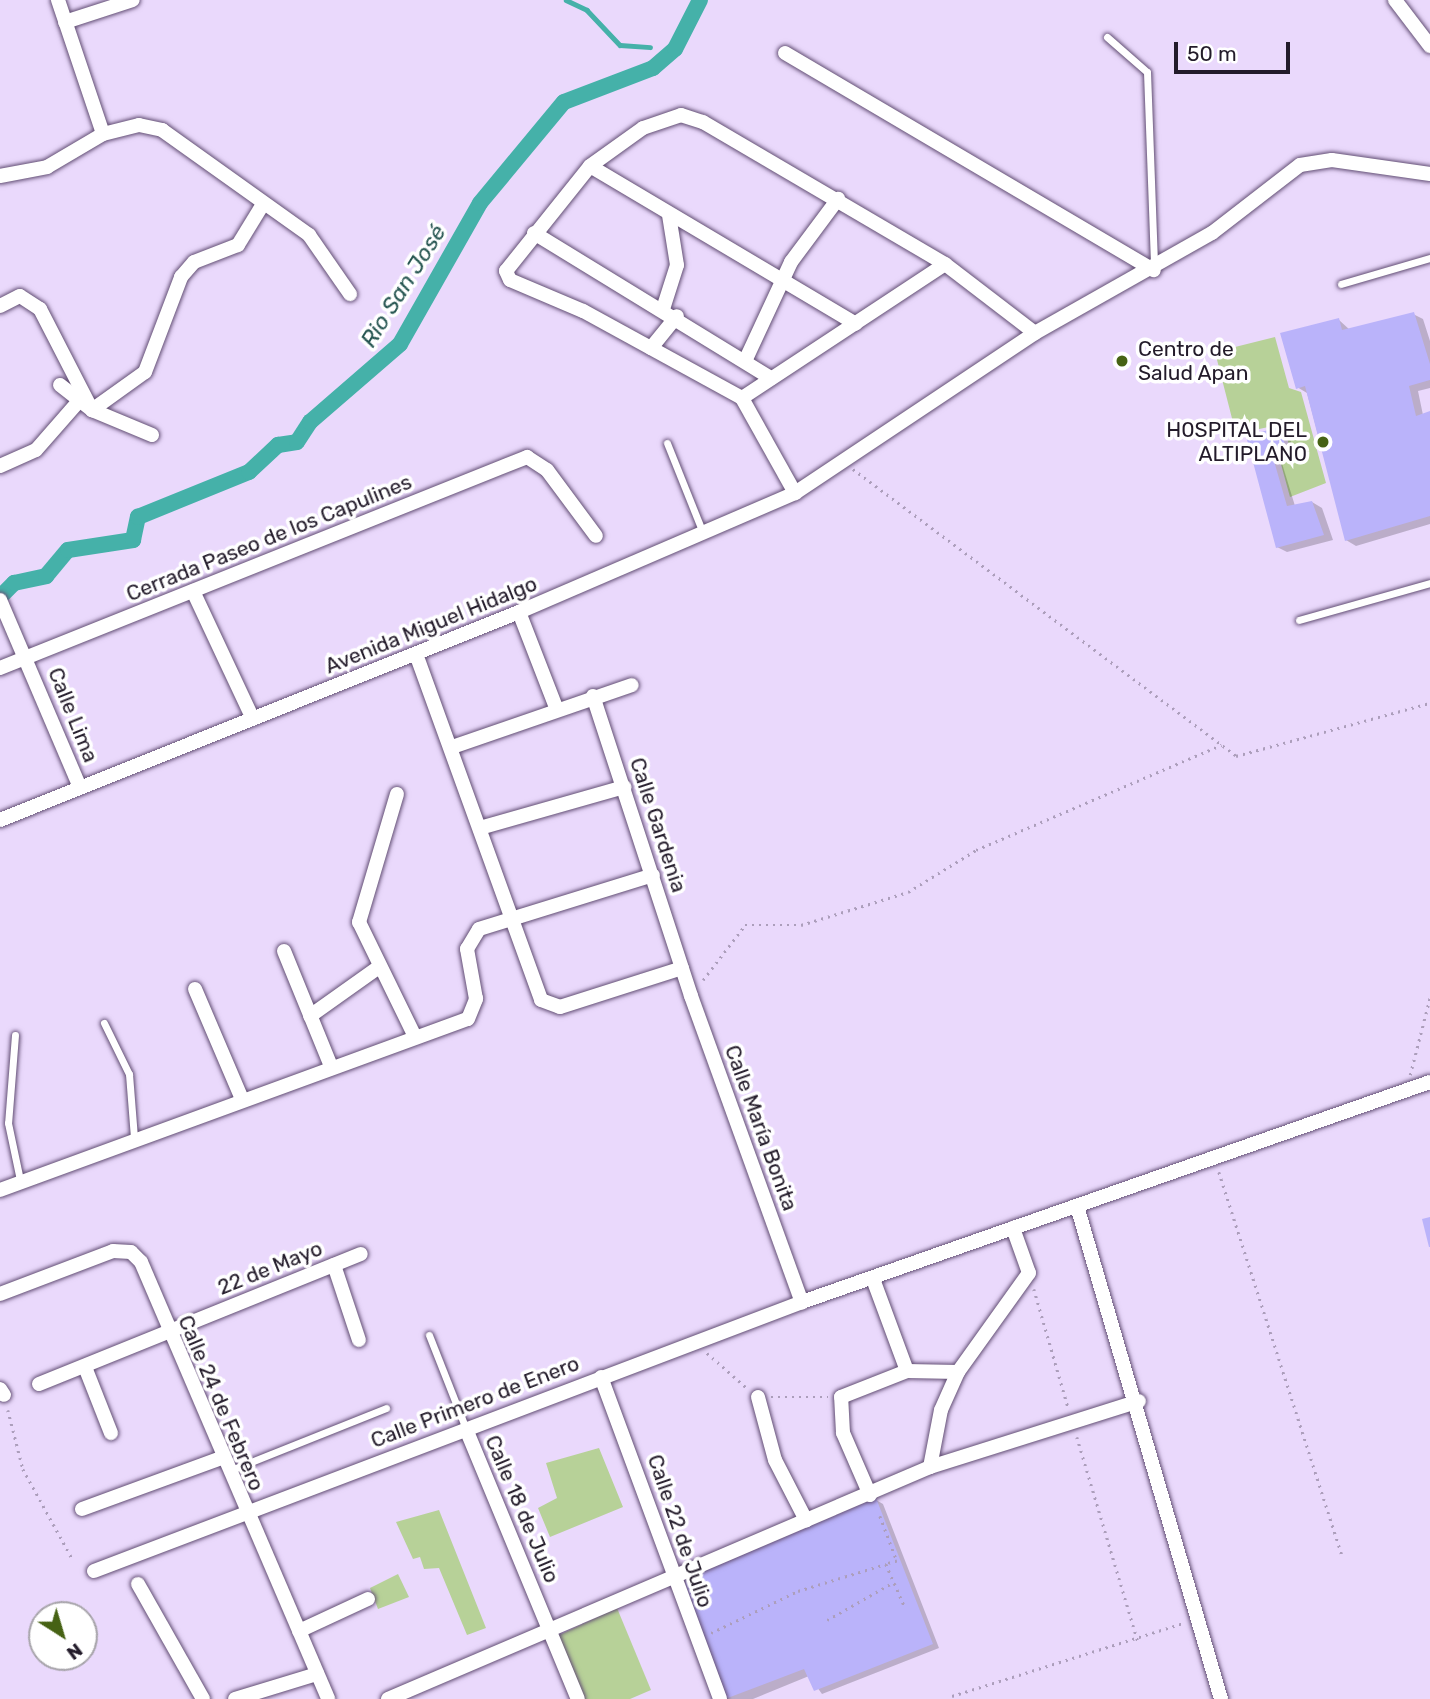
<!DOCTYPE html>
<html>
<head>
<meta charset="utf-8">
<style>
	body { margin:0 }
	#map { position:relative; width:1430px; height:1699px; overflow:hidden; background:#ead9fc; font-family:Rubik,sans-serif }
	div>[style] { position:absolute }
	.green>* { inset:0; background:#b7d198 }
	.shadow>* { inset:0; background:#0003 }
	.stream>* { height:4.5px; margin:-2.25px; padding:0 2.25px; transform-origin:2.25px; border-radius:2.25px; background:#45b1a9 }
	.canal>* { height:16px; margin:-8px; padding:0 8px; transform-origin:8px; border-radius:8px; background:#45b1a9 }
	.building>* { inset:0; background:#bab3fa }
	.path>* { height:2.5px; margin-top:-1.25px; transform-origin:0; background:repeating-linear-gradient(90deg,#ac9ebb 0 2px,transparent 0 7px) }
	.roads { filter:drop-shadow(0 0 2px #624e74) drop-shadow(0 0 2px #624e74) }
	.service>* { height:7px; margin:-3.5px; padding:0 3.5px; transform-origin:3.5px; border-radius:3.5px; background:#fff }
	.minor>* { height:14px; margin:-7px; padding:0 7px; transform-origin:7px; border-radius:7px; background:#fff }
	.dots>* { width:19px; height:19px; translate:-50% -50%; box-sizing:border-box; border:4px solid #fff; border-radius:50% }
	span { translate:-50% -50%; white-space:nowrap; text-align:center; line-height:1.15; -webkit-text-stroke:7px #fff; paint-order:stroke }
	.poi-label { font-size:21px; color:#231b2a }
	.left { translate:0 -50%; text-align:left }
	.right { translate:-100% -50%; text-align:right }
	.street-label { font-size:21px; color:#231b2a }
	.water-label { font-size:23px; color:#275652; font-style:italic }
	.north { position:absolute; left:28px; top:1601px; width:70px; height:70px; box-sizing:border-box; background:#fff; border:2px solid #a7a4aa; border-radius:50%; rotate:143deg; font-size:19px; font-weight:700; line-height:28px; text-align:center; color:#231b2a }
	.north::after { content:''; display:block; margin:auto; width:24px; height:32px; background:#466214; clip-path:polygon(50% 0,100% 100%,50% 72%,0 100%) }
	.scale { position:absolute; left:1174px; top:42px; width:116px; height:32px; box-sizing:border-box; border:4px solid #231b2a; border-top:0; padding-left:9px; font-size:21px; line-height:24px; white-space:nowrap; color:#231b2a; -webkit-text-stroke:5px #fff; paint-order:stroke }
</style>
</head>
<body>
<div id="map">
	<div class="green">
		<div style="clip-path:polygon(1275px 337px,1289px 388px,1301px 392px,1326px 483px,1290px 497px,1279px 457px,1291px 450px,1282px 424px,1236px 434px,1215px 352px)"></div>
		<div style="clip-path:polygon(599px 1448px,623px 1507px,550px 1537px,538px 1508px,557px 1498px,546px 1463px)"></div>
		<div style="clip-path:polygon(439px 1510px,486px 1628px,467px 1635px,439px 1568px,424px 1569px,420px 1557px,413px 1559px,396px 1522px)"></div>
		<div style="clip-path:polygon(398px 1574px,409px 1597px,378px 1609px,370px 1588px)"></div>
		<div style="clip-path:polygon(617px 1608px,651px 1690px,630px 1699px,581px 1699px,557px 1636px)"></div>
	</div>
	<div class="shadow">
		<div style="clip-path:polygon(1413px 314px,1423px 319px,1430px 341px,1430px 388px,1418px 391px,1423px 415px,1430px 412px,1430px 524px,1356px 546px,1346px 540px,1307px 393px,1297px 387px,1339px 320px,1350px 330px)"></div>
		<div style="clip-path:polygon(1278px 428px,1288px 434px,1296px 455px,1281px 460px,1295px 506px,1312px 502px,1322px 508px,1333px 540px,1287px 552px,1277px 547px,1248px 438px)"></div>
		<div style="clip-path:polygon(876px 1500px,883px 1504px,939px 1648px,822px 1694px,809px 1676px,753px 1699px,727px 1699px,704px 1645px)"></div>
	</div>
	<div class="stream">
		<div style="left:566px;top:0;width:23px;rotate:25deg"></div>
		<div style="left:587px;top:10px;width:48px;rotate:46.7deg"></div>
		<div style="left:620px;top:45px;width:30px;rotate:4deg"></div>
	</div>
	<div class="canal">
		<div style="left:0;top:597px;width:20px;rotate:-45deg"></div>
		<div style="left:14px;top:583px;width:33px;rotate:-12deg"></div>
		<div style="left:46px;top:576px;width:34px;rotate:-50deg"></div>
		<div style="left:68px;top:550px;width:66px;rotate:-8.7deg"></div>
		<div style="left:133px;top:540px;width:24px;rotate:-78deg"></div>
		<div style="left:138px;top:517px;width:120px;rotate:-22.1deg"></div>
		<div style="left:249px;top:472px;width:40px;rotate:-43deg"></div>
		<div style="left:278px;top:445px;width:19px;rotate:-9deg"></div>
		<div style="left:297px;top:442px;width:24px;rotate:-57deg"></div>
		<div style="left:310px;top:422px;width:119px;rotate:-40.9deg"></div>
		<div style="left:400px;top:344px;width:162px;rotate:-60.4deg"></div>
		<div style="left:480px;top:203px;width:131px;rotate:-50.3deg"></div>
		<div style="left:564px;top:102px;width:95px;rotate:-20.9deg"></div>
		<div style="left:653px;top:68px;width:29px;rotate:-41deg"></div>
		<div style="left:675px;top:49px;width:55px;rotate:-63deg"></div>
	</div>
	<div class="building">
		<div style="clip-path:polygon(1414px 312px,1430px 364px,1430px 380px,1409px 386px,1416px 416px,1430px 411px,1430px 516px,1345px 541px,1305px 386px,1296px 389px,1280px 333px,1339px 318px,1342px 330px)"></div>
		<div style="clip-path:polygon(1279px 427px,1287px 450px,1272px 454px,1287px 506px,1312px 501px,1324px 535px,1276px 548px,1246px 436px)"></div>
		<div style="clip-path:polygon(1430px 1217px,1430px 1247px,1429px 1247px,1422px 1219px)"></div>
		<div style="clip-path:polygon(876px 1498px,933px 1644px,814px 1691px,804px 1669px,725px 1699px,684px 1580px)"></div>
	</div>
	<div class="path">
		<div style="left:853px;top:469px;width:479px;rotate:36.8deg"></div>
		<div style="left:1236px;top:756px;width:201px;rotate:-15.3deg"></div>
		<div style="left:703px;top:980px;width:69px;rotate:-52.6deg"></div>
		<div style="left:745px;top:925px;width:56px"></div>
		<div style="left:801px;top:925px;width:112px;rotate:-17.1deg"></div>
		<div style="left:908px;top:892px;width:80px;rotate:-31.7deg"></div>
		<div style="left:976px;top:850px;width:267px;rotate:-23.2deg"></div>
		<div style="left:1410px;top:1075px;width:81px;rotate:-75.6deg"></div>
		<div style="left:1219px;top:1172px;width:403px;rotate:72.2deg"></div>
		<div style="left:1034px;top:1289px;width:123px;rotate:73.9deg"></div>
		<div style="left:707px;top:1353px;width:53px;rotate:41.2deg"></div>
		<div style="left:771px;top:1397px;width:57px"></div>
		<div style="left:8px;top:1410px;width:61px;rotate:75.7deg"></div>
		<div style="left:23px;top:1469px;width:104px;rotate:61.2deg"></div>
		<div style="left:1077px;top:1437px;width:213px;rotate:73.4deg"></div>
		<div style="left:880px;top:1516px;width:48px;rotate:69.3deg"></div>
		<div style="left:897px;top:1561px;width:11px;rotate:165deg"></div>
		<div style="left:886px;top:1564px;width:45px;rotate:66.3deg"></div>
		<div style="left:827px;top:1620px;width:77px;rotate:-29.6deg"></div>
		<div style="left:711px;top:1633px;width:97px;rotate:-25.8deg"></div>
		<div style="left:798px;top:1591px;width:92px;rotate:-17.1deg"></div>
		<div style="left:952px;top:1696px;width:243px;rotate:-17.5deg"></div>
	</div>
	<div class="roads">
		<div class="service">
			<div style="left:1107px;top:37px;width:53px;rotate:41.2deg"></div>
			<div style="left:1147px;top:72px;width:193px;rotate:87.9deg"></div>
			<div style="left:1341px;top:284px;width:93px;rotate:-16.3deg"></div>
			<div style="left:667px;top:443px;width:97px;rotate:68.2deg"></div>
			<div style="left:1299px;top:620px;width:136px;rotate:-15.8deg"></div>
			<div style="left:104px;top:1023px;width:57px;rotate:63.9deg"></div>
			<div style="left:129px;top:1074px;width:64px;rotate:85.5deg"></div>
			<div style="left:15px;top:1035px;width:88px;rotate:94.5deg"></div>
			<div style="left:8px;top:1123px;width:58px;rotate:78.1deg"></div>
			<div style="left:429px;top:1335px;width:101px;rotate:68.5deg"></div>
			<div style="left:231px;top:1470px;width:167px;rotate:-21.8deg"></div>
		</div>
		<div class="minor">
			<div style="left:58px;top:0;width:141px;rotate:71.4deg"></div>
			<div style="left:1395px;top:0;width:58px;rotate:52.7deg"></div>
			<div style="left:65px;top:22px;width:71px;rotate:-17.9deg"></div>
			<div style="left:785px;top:53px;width:428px;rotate:30.5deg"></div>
			<div style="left:590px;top:166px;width:309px;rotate:30.7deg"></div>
			<div style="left:0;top:176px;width:48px;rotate:-10.8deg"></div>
			<div style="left:47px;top:167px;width:65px;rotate:-30.5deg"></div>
			<div style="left:103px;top:134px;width:37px;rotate:-14deg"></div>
			<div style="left:139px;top:125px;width:24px;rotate:12deg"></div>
			<div style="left:162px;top:130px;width:181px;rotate:35.5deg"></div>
			<div style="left:309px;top:235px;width:72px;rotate:55.2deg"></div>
			<div style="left:534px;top:233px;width:278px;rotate:31.5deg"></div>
			<div style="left:0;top:306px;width:22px;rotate:-27deg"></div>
			<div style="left:20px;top:296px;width:24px;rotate:33deg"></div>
			<div style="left:40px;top:309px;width:114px;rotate:62.8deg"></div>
			<div style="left:92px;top:410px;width:65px;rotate:-35.6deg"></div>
			<div style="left:145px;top:372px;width:102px;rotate:-69.2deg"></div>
			<div style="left:181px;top:277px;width:20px;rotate:-49deg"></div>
			<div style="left:194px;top:262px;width:47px;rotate:-21.1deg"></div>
			<div style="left:238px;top:245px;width:48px;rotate:-58.6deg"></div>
			<div style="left:663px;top:309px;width:46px;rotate:-72.3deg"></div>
			<div style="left:677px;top:265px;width:51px;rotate:-99.1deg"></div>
			<div style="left:651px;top:348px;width:41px;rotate:-50.9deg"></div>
			<div style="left:746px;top:359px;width:107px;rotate:-65.1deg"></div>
			<div style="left:791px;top:262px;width:79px;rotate:-53.3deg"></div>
			<div style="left:60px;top:385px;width:41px;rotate:38deg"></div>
			<div style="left:92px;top:410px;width:65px;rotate:22.6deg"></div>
			<div style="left:742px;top:398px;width:243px;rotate:-33.4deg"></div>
			<div style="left:0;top:466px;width:39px;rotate:-24deg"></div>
			<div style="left:36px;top:450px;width:64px;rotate:-48.8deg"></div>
			<div style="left:795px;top:493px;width:109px;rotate:-119.2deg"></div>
			<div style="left:742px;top:398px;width:181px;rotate:-151.3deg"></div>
			<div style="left:583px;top:311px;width:79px;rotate:-157deg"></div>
			<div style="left:510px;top:280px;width:10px;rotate:-114deg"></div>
			<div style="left:506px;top:271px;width:134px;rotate:-51.3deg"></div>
			<div style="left:590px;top:166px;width:65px;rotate:-35.6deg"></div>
			<div style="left:643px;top:128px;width:40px;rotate:-18.9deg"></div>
			<div style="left:681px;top:115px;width:23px;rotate:18deg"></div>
			<div style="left:703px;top:122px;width:281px;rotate:30.4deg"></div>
			<div style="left:945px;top:264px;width:113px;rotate:37.5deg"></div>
			<div style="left:193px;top:591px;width:141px;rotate:64.9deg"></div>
			<div style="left:0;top:600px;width:204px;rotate:66.9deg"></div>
			<div style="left:519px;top:612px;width:105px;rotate:68.8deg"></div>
			<div style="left:416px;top:654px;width:368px;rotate:70.1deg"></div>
			<div style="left:541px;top:1000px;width:20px;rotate:20deg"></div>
			<div style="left:560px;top:1007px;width:128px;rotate:-17.7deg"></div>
			<div style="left:0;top:668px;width:568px;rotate:-21.82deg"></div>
			<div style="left:527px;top:457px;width:24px;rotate:33deg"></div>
			<div style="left:547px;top:470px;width:82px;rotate:53.4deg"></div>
			<div style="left:593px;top:696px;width:316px;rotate:71.9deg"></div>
			<div style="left:691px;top:996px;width:326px;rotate:70.1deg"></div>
			<div style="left:452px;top:747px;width:190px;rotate:-19deg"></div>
			<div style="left:397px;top:794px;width:134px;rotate:106.5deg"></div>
			<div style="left:359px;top:922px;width:128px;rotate:64deg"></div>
			<div style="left:0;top:820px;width:559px;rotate:-21.84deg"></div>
			<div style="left:519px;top:612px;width:301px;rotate:-23.3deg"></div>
			<div style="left:795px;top:493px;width:288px;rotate:-33.7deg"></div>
			<div style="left:1035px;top:333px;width:203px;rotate:-29.5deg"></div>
			<div style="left:1212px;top:233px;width:111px;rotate:-37.7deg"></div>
			<div style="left:1300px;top:165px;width:32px;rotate:-9deg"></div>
			<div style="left:1332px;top:160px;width:99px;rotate:8.1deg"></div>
			<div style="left:483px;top:827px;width:147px;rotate:-15.8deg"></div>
			<div style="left:284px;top:951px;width:124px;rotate:67.8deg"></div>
			<div style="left:195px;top:989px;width:117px;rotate:66.9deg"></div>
			<div style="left:310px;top:1016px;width:85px;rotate:-35.4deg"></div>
			<div style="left:0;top:1190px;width:498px;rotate:-20.1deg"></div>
			<div style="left:468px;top:1019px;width:22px;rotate:-68deg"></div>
			<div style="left:476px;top:999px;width:51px;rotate:-100.2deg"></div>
			<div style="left:467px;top:949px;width:23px;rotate:-59deg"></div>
			<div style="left:479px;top:929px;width:182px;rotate:-17.2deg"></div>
			<div style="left:1077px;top:1206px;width:514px;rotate:73.72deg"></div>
			<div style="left:334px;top:1265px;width:79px;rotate:71.6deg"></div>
			<div style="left:873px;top:1279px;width:98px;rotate:69.7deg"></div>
			<div style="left:0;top:1294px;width:121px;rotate:-20.8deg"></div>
			<div style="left:113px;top:1251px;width:18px;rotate:3deg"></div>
			<div style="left:131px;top:1252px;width:14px;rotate:45deg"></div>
			<div style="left:141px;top:1262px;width:475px;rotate:66.8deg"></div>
			<div style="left:85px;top:1367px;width:71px;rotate:68.5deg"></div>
			<div style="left:601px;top:1377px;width:343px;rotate:69.7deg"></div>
			<div style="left:39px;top:1384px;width:347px;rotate:-22deg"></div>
			<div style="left:0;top:1389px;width:7px;rotate:56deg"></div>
			<div style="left:758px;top:1397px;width:65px;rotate:74.9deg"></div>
			<div style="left:775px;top:1460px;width:68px;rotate:62.7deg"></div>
			<div style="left:466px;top:1429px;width:292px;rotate:67.5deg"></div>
			<div style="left:930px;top:1467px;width:58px;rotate:-79.1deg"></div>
			<div style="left:941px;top:1410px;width:42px;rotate:-65.9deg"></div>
			<div style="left:958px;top:1372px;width:122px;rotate:-54.4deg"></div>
			<div style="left:1029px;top:1273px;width:48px;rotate:-109.6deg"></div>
			<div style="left:870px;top:1495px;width:68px;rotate:-113.5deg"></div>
			<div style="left:843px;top:1433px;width:36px;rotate:-93deg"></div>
			<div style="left:841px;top:1397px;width:71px;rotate:-21.5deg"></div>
			<div style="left:907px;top:1371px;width:51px;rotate:1.1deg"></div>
			<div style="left:82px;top:1509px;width:148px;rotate:-20.1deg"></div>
			<div style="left:94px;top:1571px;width:757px;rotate:-20.8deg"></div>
			<div style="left:802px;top:1302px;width:665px;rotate:-19.31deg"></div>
			<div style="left:138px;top:1584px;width:132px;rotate:60.5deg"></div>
			<div style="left:299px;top:1631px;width:76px;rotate:-24.9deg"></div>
			<div style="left:235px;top:1699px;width:86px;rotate:-17deg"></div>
			<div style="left:388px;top:1699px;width:590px;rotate:-23.17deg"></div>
			<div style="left:930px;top:1467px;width:219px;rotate:-17.5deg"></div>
		</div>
	</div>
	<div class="dots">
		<div style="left:1122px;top:361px;background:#466214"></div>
		<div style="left:1323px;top:442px;background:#466214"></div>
	</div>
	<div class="poi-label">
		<span class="left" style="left:1138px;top:361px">Centro de<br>Salud Apan</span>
		<span class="right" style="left:1307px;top:442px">H0SPITAL DEL<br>ALTIPLAN0</span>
	</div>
	<div class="street-label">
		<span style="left:269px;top:538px;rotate:-22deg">Cerrada Paseo de los Capulines</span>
		<span style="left:431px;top:625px;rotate:-22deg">Avenida Miguel Hidalgo</span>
		<span style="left:73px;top:715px;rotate:68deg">Calle Lima</span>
		<span style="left:658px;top:825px;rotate:72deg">Calle Gardenia</span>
		<span style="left:761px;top:1128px;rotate:70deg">Calle María Bonita</span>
		<span style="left:270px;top:1268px;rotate:-22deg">22 de Mayo</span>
		<span style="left:475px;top:1402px;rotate:-21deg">Calle Primero de Enero</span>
		<span style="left:221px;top:1403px;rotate:67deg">Calle 24 de Febrero</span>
		<span style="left:522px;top:1509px;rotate:67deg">Calle 18 de Julio</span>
		<span style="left:680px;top:1531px;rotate:71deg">Calle 22 de Julio</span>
	</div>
	<div class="water-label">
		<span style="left:403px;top:286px;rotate:-58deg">Rio San José</span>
	</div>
	<div class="north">N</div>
	<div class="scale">50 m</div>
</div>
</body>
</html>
